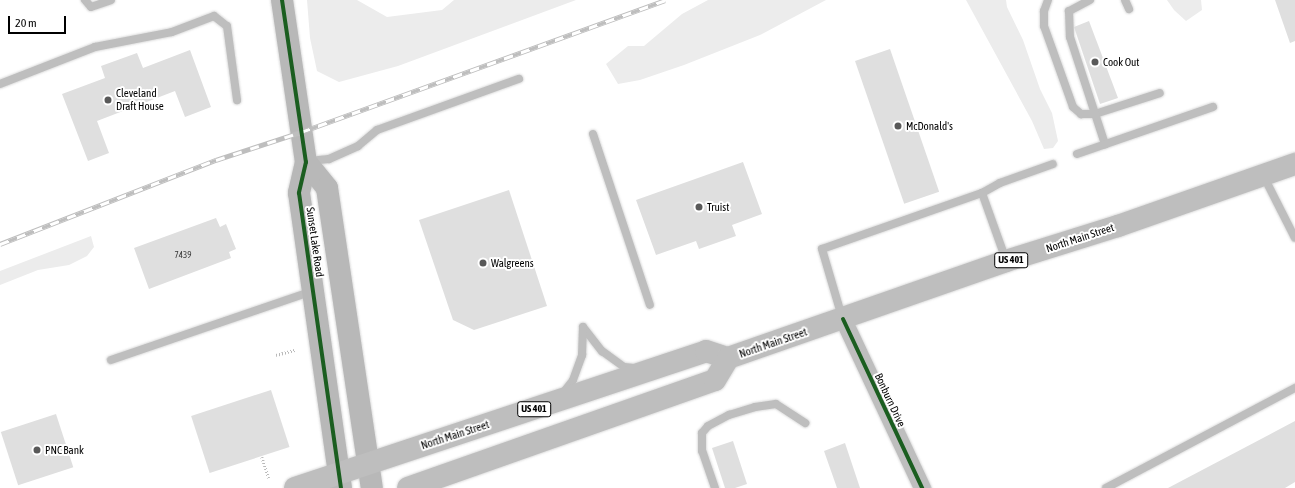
<!DOCTYPE html>
<html>
<head>
<meta charset="utf-8">
<style>
	body { margin:0 }
	#map { position:relative; width:1295px; height:488px; overflow:hidden; background:#fff; font-family:"Asap Condensed",sans-serif }
	div>[style] { position:absolute }
	.green>* { inset:0; background:#ececec }
	.building>* { inset:0; background:#dfdfdf; transform-origin:0 0 }
	.path>* { height:2.5px; margin-top:-1.25px; transform-origin:0; background:repeating-linear-gradient(90deg,#b9b9b9 0 1px,transparent 0 3px) }
	.roads { filter:drop-shadow(0 0 1px #dbdbdb) drop-shadow(0 0 1px #dbdbdb) }
	.service>* { height:8px; margin:-4px; padding:0 4px; transform-origin:4px; border-radius:4px; background:#bebebe }
	.minor>* { height:17px; margin:-8.5px; padding:0 8.5px; transform-origin:8.5px; border-radius:8.5px; background:#bebebe }
	.secondary>* { height:22px; margin:-11px; padding:0 11px; transform-origin:11px; border-radius:11px; background:#b8b8b8 }
	.trunk>* { height:22px; margin:-11px; padding:0 11px; transform-origin:11px; border-radius:11px; background:#bebebe }
	.rail>* { height:4.5px; margin-top:-2.25px; transform-origin:0; background:repeating-linear-gradient(90deg,#fff 0 9px,#bebebe 0 18px); box-sizing:border-box; border-block:1px solid #bebebe }
	.cycleway>* { height:4px; margin:-2px; padding:0 2px; transform-origin:2px; border-radius:2px; background:#1b5e20 }
	.dots>* { width:11px; height:11px; translate:-50% -50%; box-sizing:border-box; border:2px solid #fff; border-radius:50% }
	span { translate:-50% -50%; white-space:nowrap; text-align:center; line-height:1.15; -webkit-text-stroke:4px #fff; paint-order:stroke }
	.number-label { font-size:9px; color:#383838 }
	.number-label span { -webkit-text-stroke-width:0 }
	.shield-label span { padding:1px 3px; background:#fff; border:1px solid; border-radius:3px; -webkit-text-stroke-width:0 }
	.shield-label { font-size:10px; color:#000; font-weight:700 }
	.poi-label { font-size:11px; color:#000 }
	.left { translate:0 -50%; text-align:left }
	.street-label { font-size:11px; color:#000 }
	.scale { position:absolute; left:8px; top:16px; width:58px; height:18px; box-sizing:border-box; border:2px solid #000; border-top:0; padding-left:5px; font-size:12px; line-height:14px; white-space:nowrap; color:#000; -webkit-text-stroke:3px #fff; paint-order:stroke }
</style>
</head>
<body>
<div id="map">
	<div class="green">
		<div style="clip-path:polygon(307px 0,357px 0,387px 17px,442px 10px,454px 0,576px 0,398px 66px,339px 82px,317px 71px,310px 38px)"></div>
		<div style="clip-path:polygon(708px 0,826px 0,760px 35px,684px 65px,640px 80px,618px 84px,606px 64px,628px 46px,644px 46px,682px 14px)"></div>
		<div style="clip-path:polygon(966px 0,1006px 0,1007px 7px,1023px 40px,1040px 89px,1052px 113px,1058px 141px,1053px 148px,1044px 149px,1032px 121px)"></div>
		<div style="clip-path:polygon(1167px 0,1201px 0,1202px 10px,1186px 21px,1174px 10px)"></div>
		<div style="clip-path:polygon(91px 236px,94px 247px,87px 256px,69px 265px,38px 270px,0 285px,0 271px)"></div>
	</div>
	<div class="building">
		<div style="clip-path:polygon(1275px 0,1295px 0,1295px 41px,1290px 43px)"></div>
		<div style="clip-path:polygon(1089px 21px,1118px 98px,1100px 104px,1074px 27px)"></div>
		<div style="left:890px;top:49px;width:151px;height:37px;rotate:71deg"></div>
		<div style="clip-path:polygon(190px 50px,211px 107px,185px 117px,175px 91px,97px 121px,109px 153px,88px 161px,62px 94px,105px 78px,101px 66px,137px 53px,143px 68px)"></div>
		<div style="clip-path:polygon(743px 162px,762px 214px,732px 225px,736px 236px,699px 249px,696px 241px,656px 255px,636px 200px)"></div>
		<div style="clip-path:polygon(509px 190px,547px 306px,474px 330px,453px 320px,419px 220px)"></div>
		<div style="clip-path:polygon(216px 218px,220px 227px,226px 224px,236px 249px,229px 252px,231px 258px,149px 289px,134px 248px)"></div>
		<div style="left:271px;top:390px;width:60px;height:84px;rotate:72deg"></div>
		<div style="left:56px;top:414px;width:56px;height:58px;rotate:72deg"></div>
		<div style="clip-path:polygon(1295px 421px,1295px 482px,1285px 488px,1168px 488px)"></div>
		<div style="clip-path:polygon(733px 441px,747px 484px,735px 488px,725px 488px,712px 448px)"></div>
		<div style="clip-path:polygon(845px 443px,860px 488px,837px 488px,824px 451px)"></div>
	</div>
	<div class="path">
		<div style="left:276px;top:355px;width:20px;rotate:-15deg"></div>
		<div style="left:262px;top:457px;width:22px;rotate:72deg"></div>
	</div>
	<div class="roads">
		<div class="service">
			<div style="left:85px;top:0;width:9px;rotate:49deg"></div>
			<div style="left:91px;top:7px;width:21px;rotate:-19deg"></div>
			<div style="left:1048px;top:0;width:12px;rotate:110deg"></div>
			<div style="left:1044px;top:11px;width:15px;rotate:90deg"></div>
			<div style="left:1044px;top:26px;width:86px;rotate:70.3deg"></div>
			<div style="left:1073px;top:107px;width:11px;rotate:41deg"></div>
			<div style="left:1081px;top:114px;width:14px"></div>
			<div style="left:1095px;top:114px;width:68px;rotate:-17.9deg"></div>
			<div style="left:1090px;top:0;width:24px;rotate:152deg"></div>
			<div style="left:1069px;top:11px;width:26px;rotate:88deg"></div>
			<div style="left:1070px;top:37px;width:113px;rotate:71.9deg"></div>
			<div style="left:1125px;top:0;width:10px;rotate:66deg"></div>
			<div style="left:0;top:84px;width:102px;rotate:-21.3deg"></div>
			<div style="left:95px;top:47px;width:78px;rotate:-11deg"></div>
			<div style="left:172px;top:32px;width:45px;rotate:-20.9deg"></div>
			<div style="left:214px;top:16px;width:16px;rotate:38deg"></div>
			<div style="left:227px;top:26px;width:75px;rotate:82.3deg"></div>
			<div style="left:593px;top:134px;width:180px;rotate:71.6deg"></div>
			<div style="left:1077px;top:154px;width:144px;rotate:-19.1deg"></div>
			<div style="left:309px;top:161px;width:20px;rotate:-6deg"></div>
			<div style="left:329px;top:159px;width:32px;rotate:-24deg"></div>
			<div style="left:358px;top:146px;width:25px;rotate:-40deg"></div>
			<div style="left:377px;top:130px;width:151px;rotate:-19.8deg"></div>
			<div style="left:1264px;top:177px;width:68px;rotate:63.1deg"></div>
			<div style="left:982px;top:193px;width:71px;rotate:70.3deg"></div>
			<div style="left:842px;top:317px;width:71px;rotate:-106.4deg"></div>
			<div style="left:822px;top:249px;width:170px;rotate:-19.3deg"></div>
			<div style="left:982px;top:193px;width:21px;rotate:-29deg"></div>
			<div style="left:1000px;top:183px;width:56px;rotate:-19.7deg"></div>
			<div style="left:583px;top:327px;width:31px;rotate:52deg"></div>
			<div style="left:602px;top:351px;width:27px;rotate:36deg"></div>
			<div style="left:624px;top:367px;width:10px;rotate:6deg"></div>
			<div style="left:111px;top:360px;width:213px;rotate:-18.9deg"></div>
			<div style="left:563px;top:393px;width:16px;rotate:-52deg"></div>
			<div style="left:573px;top:380px;width:27px;rotate:-70deg"></div>
			<div style="left:582px;top:355px;width:28px;rotate:-88deg"></div>
			<div style="left:715px;top:488px;width:39px;rotate:-109deg"></div>
			<div style="left:702px;top:451px;width:18px;rotate:-90deg"></div>
			<div style="left:702px;top:433px;width:9px;rotate:-49deg"></div>
			<div style="left:708px;top:426px;width:24px;rotate:-28deg"></div>
			<div style="left:729px;top:415px;width:27px;rotate:-17deg"></div>
			<div style="left:755px;top:407px;width:21px;rotate:-8deg"></div>
			<div style="left:776px;top:404px;width:35px;rotate:33deg"></div>
			<div style="left:1106px;top:488px;width:214px;rotate:-27.9deg"></div>
		</div>
		<div class="minor">
			<div style="left:843px;top:319px;width:187px;rotate:64.9deg"></div>
		</div>
		<div class="secondary">
			<div style="left:282px;top:0;width:164px;rotate:81.6deg"></div>
			<div style="left:306px;top:162px;width:32px;rotate:103deg"></div>
			<div style="left:299px;top:193px;width:298px;rotate:81.9deg"></div>
			<div style="left:306px;top:162px;width:33px;rotate:51deg"></div>
			<div style="left:327px;top:188px;width:303px;rotate:81.5deg"></div>
		</div>
		<div class="trunk">
			<div style="left:295px;top:488px;width:433px;rotate:-18.4deg"></div>
			<div style="left:706px;top:351px;width:23px;rotate:18deg"></div>
			<div style="left:728px;top:358px;width:294px;rotate:-19.2deg"></div>
			<div style="left:1006px;top:261px;width:117px;rotate:-17.4deg"></div>
			<div style="left:1118px;top:226px;width:188px;rotate:-19.3deg"></div>
			<div style="left:408px;top:488px;width:325px;rotate:-19.4deg"></div>
			<div style="left:715px;top:380px;width:26px;rotate:-59deg"></div>
		</div>
	</div>
	<div class="rail">
		<div style="left:0;top:244px;width:232px;rotate:-21.3deg"></div>
		<div style="left:216px;top:160px;width:89px;rotate:-18.2deg"></div>
		<div style="left:301px;top:132px;width:387px;rotate:-19.9deg"></div>
	</div>
	<div class="cycleway">
		<div style="left:282px;top:0;width:164px;rotate:81.6deg"></div>
		<div style="left:306px;top:162px;width:32px;rotate:103deg"></div>
		<div style="left:299px;top:193px;width:298px;rotate:81.9deg"></div>
		<div style="left:843px;top:319px;width:187px;rotate:64.9deg"></div>
	</div>
	<div class="dots">
		<div style="left:1095px;top:62px;background:#595959"></div>
		<div style="left:108px;top:100px;background:#595959"></div>
		<div style="left:898px;top:126px;background:#595959"></div>
		<div style="left:699px;top:207px;background:#595959"></div>
		<div style="left:483px;top:263px;background:#595959"></div>
		<div style="left:37px;top:450px;background:#595959"></div>
	</div>
	<div class="number-label">
		<span style="left:183px;top:255px">7439</span>
	</div>
	<div class="shield-label">
		<span style="left:1011px;top:260px">US 401</span>
		<span style="left:534px;top:409px">US 401</span>
	</div>
	<div class="poi-label">
		<span class="left" style="left:1103px;top:62px">Cook Out</span>
		<span class="left" style="left:116px;top:100px">Cleveland<br>Draft House</span>
		<span class="left" style="left:906px;top:126px">McDonald's</span>
		<span class="left" style="left:707px;top:207px">Truist</span>
		<span class="left" style="left:491px;top:263px">Walgreens</span>
		<span class="left" style="left:45px;top:450px">PNC Bank</span>
	</div>
	<div class="street-label">
		<span style="left:1080px;top:238px;rotate:-18deg">North Main Street</span>
		<span style="left:315px;top:242px;rotate:82deg">Sunset Lake Road</span>
		<span style="left:773px;top:343px;rotate:-19deg">North Main Street</span>
		<span style="left:890px;top:400px;rotate:65deg">Bonburn Drive</span>
		<span style="left:455px;top:435px;rotate:-18deg">North Main Street</span>
	</div>
	<div class="scale">20 m</div>
</div>
</body>
</html>
